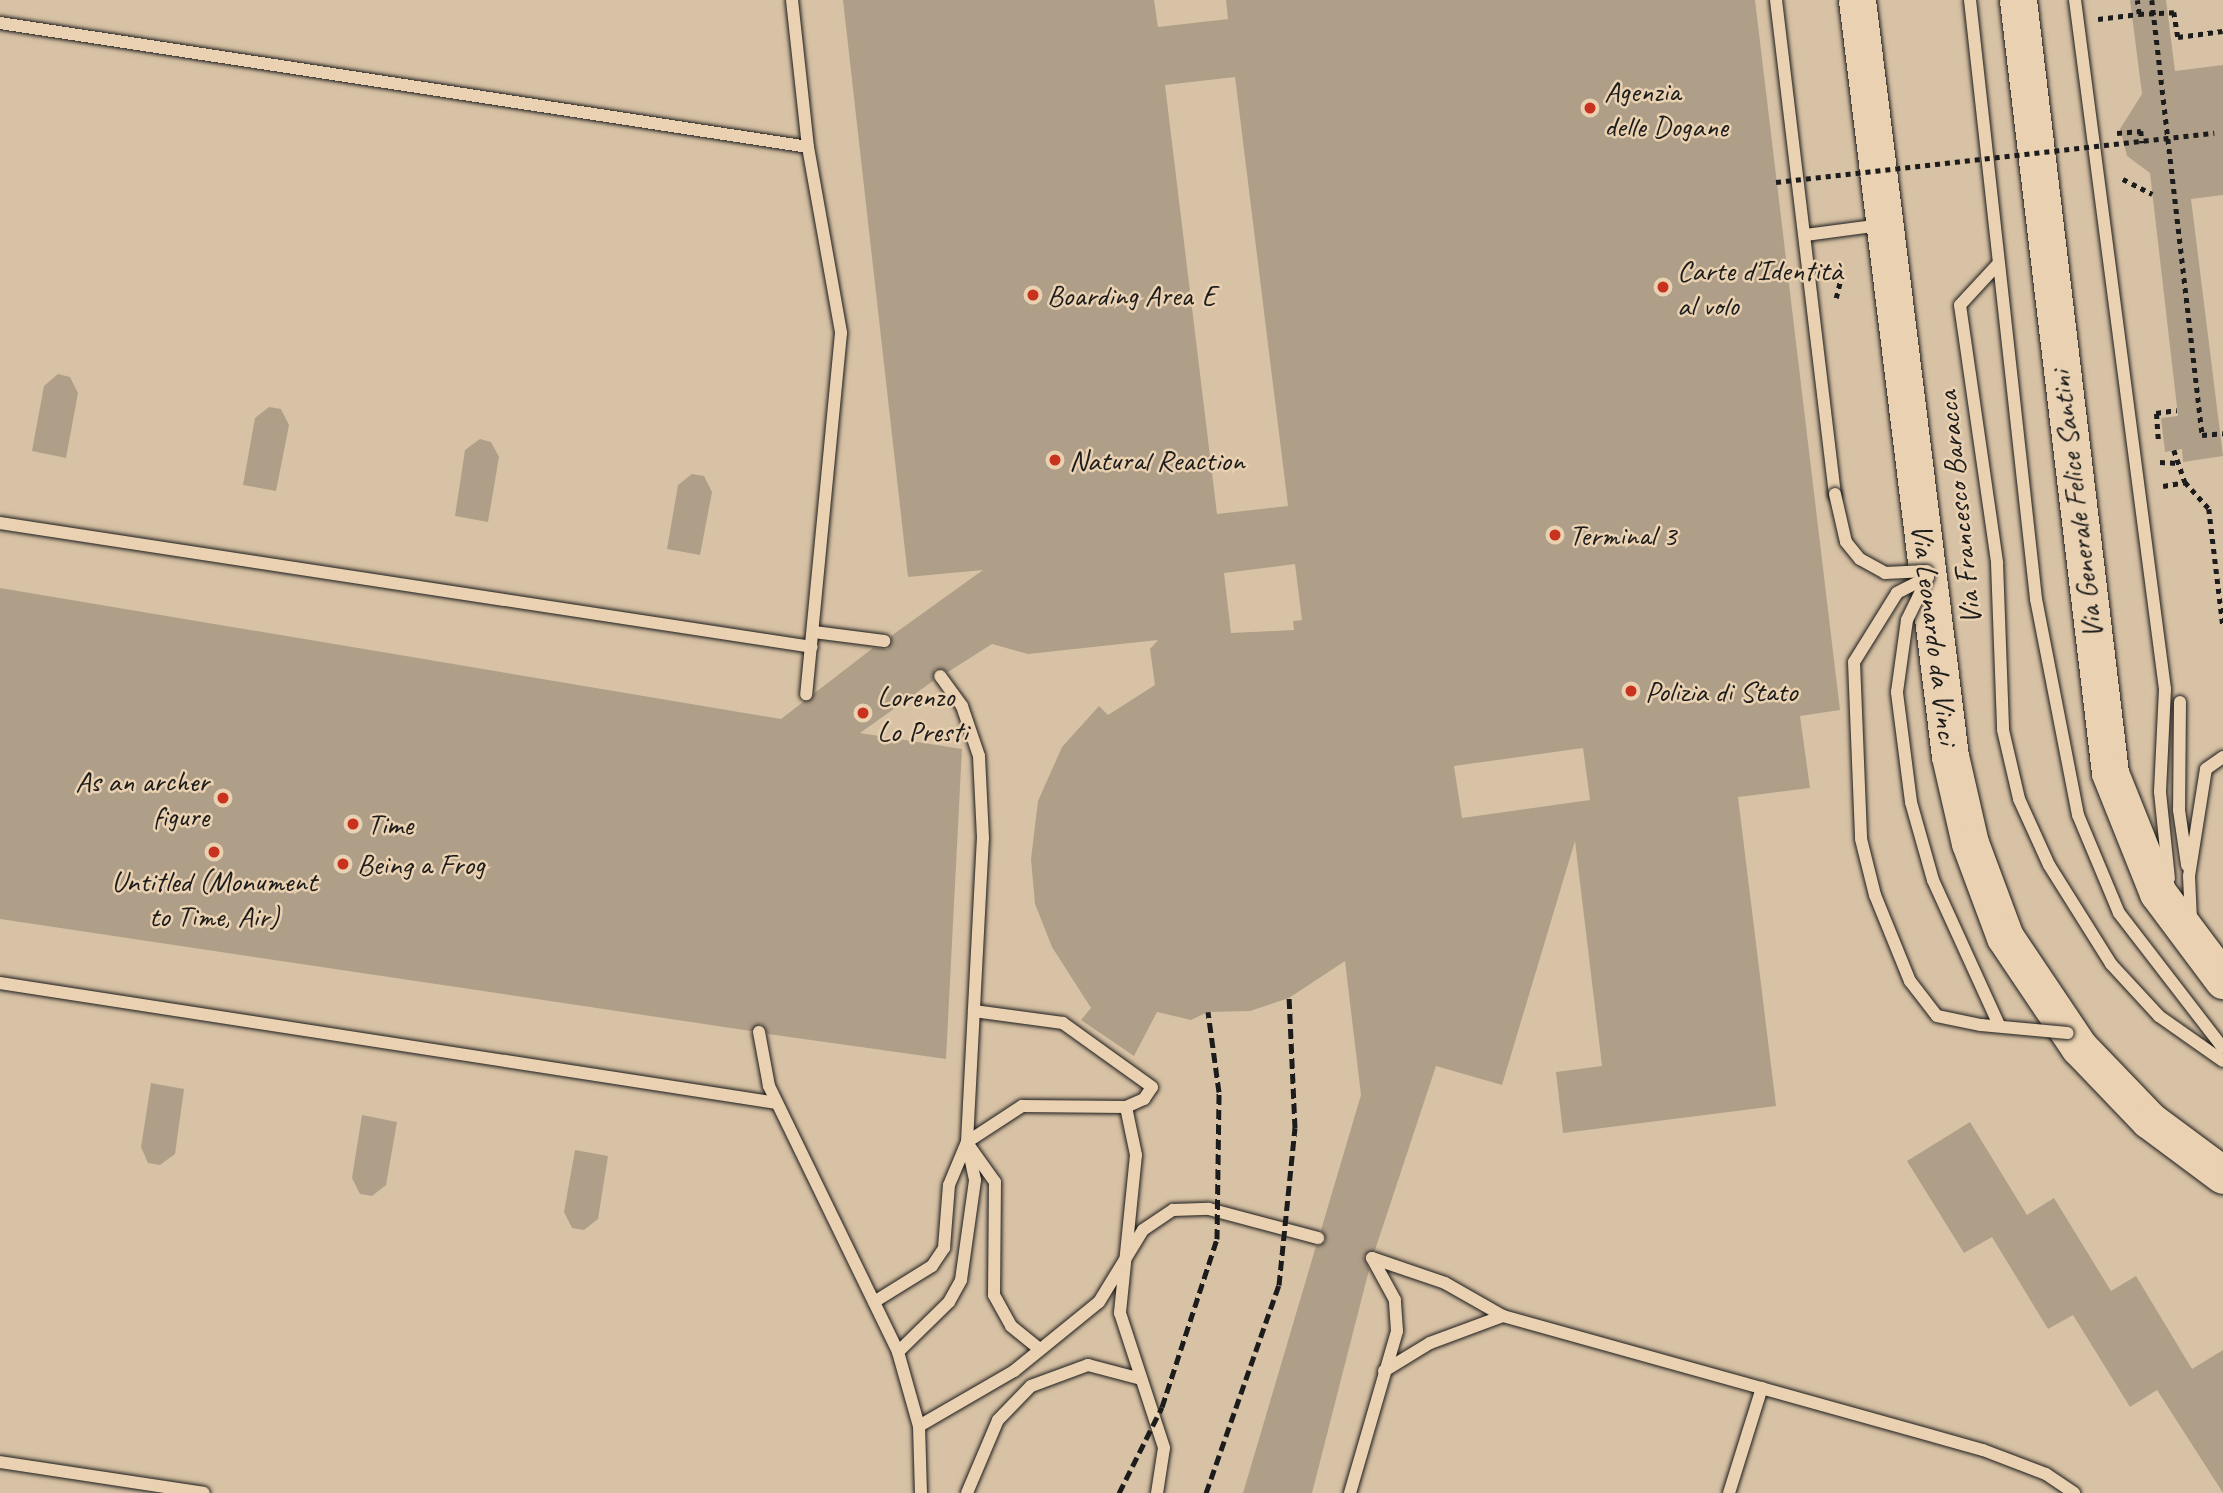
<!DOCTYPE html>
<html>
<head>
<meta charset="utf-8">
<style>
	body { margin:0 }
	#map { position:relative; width:2223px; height:1493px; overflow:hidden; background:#e9d1b1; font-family:Caveat,sans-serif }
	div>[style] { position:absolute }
	.built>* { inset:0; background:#d8c2a5; transform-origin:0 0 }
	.building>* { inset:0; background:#b09f88 }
	.path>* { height:4.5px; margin-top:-2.25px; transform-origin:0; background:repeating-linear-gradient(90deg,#1c1c1c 0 5px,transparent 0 10px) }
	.roads { filter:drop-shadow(0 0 2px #1c1c1c) drop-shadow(0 0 2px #1c1c1c) }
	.service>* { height:12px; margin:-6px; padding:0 6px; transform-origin:6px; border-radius:6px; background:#e9d1b1 }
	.secondary>* { height:37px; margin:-18.5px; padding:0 18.5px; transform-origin:18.5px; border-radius:18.5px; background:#e9d1b1 }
	.rail>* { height:5px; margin-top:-2.5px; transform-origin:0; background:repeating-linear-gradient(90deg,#1c1c1c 0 10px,transparent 0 15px) }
	.path-bridge>* { height:4.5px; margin-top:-2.25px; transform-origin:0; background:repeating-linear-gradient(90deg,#1c1c1c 0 5px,transparent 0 10px) }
	.bridges { filter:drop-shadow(0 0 2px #1c1c1c) drop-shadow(0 0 2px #1c1c1c) }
	.service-bridge>* { height:12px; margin:-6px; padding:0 6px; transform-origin:6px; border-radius:6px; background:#e9d1b1 }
	.dots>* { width:19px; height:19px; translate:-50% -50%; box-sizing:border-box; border:4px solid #e9d1b1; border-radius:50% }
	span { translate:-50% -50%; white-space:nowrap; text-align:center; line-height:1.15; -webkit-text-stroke:5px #e9d1b1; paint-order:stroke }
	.poi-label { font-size:30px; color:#1c1c1c }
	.left { translate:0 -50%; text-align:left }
	.right { translate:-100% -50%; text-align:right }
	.street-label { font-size:30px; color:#1c1c1c }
</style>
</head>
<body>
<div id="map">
	<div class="built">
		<div style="left:0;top:0;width:2223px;height:1493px"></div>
	</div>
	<div class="building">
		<div style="clip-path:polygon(evenodd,843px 0,1154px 0,1158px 27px,1228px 19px,1226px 0,1755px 0,1840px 710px,1800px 716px,1810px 788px,1738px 797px,1776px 1106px,1563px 1133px,1556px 1072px,1602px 1066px,1575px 841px,1502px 1085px,1436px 1066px,1375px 1250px,1364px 1256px,1369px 1270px,1312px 1493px,1243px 1493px,1316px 1246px,1326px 1241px,1321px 1230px,1361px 1095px,1345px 961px,1289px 998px,1250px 1011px,1208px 1012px,1191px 1020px,1157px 1012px,1134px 1056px,1081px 1020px,1091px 1008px,1052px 947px,1035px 904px,1031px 859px,1038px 801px,1062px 747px,1099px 706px,1108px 715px,1155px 685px,1150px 649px,1158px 640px,1028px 654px,992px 644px,948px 672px,935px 669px,933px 681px,860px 733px,962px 749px,946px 1059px,768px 1034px,761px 1024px,751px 1031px,0 919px,0 588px,781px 719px,873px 648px,888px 649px,891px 636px,983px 570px,908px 577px,843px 0,1235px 77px,1288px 506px,1217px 514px,1165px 85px,1235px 77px,843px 0,1295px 564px,1302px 620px,1293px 621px,1294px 630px,1231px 633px,1224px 573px,1295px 564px,843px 0,1583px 748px,1590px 800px,1462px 818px,1454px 766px,1583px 748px)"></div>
		<div style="clip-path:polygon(2130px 0,2166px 0,2175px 71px,2223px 65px,2223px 195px,2191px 199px,2223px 456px,2183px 462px,2182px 449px,2165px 452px,2161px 418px,2178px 416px,2150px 173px,2127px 156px,2120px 129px,2142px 94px)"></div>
		<div style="clip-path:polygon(58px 374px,70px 377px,78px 393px,66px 458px,32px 451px,44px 386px)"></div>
		<div style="clip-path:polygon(269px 407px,281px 409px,289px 425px,276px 491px,243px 485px,255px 418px)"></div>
		<div style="clip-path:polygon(480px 439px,491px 442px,499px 457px,488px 522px,455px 516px,465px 450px)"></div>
		<div style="clip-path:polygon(692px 474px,704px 476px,712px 492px,700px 555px,667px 549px,678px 485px)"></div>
		<div style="clip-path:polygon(151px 1083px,184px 1089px,175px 1154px,160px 1165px,148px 1163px,141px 1147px)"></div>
		<div style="clip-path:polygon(362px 1115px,397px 1122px,386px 1185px,372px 1196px,360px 1194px,352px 1178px)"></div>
		<div style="clip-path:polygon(1970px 1122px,2027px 1215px,2054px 1198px,2111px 1291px,2136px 1276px,2192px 1369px,2223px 1350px,2223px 1493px,2157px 1390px,2130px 1407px,2073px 1315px,2048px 1329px,1992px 1237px,1964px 1253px,1907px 1161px)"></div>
		<div style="clip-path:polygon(575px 1150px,608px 1156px,598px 1219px,584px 1230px,572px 1228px,564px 1212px)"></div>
	</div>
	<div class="path">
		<div style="left:2139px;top:14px;width:35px;rotate:-3deg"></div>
		<div style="left:2174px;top:12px;width:25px;rotate:81deg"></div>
		<div style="left:2178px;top:37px;width:45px;rotate:-7.6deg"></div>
		<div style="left:2098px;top:19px;width:41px;rotate:-7deg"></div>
		<div style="left:2139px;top:14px;width:14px;rotate:-98deg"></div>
		<div style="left:2117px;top:133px;width:24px;rotate:-5deg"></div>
		<div style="left:2141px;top:131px;width:12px;rotate:85deg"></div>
		<div style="left:2123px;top:179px;width:33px;rotate:27deg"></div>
		<div style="left:1836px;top:298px;width:21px;rotate:-76deg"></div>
		<div style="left:2158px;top:439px;width:26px;rotate:-94deg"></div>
		<div style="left:2156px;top:413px;width:21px;rotate:-8deg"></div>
		<div style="left:2174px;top:450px;width:34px;rotate:71deg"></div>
		<div style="left:2160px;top:462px;width:18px;rotate:3deg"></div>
		<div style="left:2163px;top:486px;width:22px;rotate:-10deg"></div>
		<div style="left:2185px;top:482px;width:36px;rotate:48deg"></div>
		<div style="left:2209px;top:509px;width:118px;rotate:83.2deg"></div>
	</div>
	<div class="roads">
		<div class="service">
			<div style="left:792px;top:0;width:148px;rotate:83.8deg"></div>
			<div style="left:808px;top:147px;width:189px;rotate:79.9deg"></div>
			<div style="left:841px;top:333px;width:363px;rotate:95.5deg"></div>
			<div style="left:1776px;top:0;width:498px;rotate:83.2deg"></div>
			<div style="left:1970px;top:0;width:603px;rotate:83.71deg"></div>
			<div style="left:2036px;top:599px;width:220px;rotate:79deg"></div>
			<div style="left:2078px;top:815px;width:106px;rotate:67.3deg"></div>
			<div style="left:2119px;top:913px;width:170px;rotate:52.4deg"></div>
			<div style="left:2075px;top:0;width:695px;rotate:82.56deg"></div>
			<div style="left:2165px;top:689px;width:103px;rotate:92.8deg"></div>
			<div style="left:2160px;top:792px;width:87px;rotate:84.1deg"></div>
			<div style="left:0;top:23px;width:817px;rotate:8.72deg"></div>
			<div style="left:1806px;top:235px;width:76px;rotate:-7.6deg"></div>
			<div style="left:1998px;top:264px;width:56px;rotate:132.8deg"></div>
			<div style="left:1960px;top:305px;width:261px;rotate:81.8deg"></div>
			<div style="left:1997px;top:563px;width:167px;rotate:87.9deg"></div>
			<div style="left:2003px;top:730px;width:71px;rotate:76.9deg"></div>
			<div style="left:2019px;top:799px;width:72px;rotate:65.6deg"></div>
			<div style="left:2049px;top:865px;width:117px;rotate:57.9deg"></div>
			<div style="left:2111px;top:964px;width:71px;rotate:47.3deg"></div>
			<div style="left:2159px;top:1016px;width:78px;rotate:35.1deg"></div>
			<div style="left:0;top:523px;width:821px;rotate:8.68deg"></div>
			<div style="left:814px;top:632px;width:71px;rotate:7.3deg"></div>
			<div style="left:2180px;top:702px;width:108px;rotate:90.5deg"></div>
			<div style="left:2179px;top:810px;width:56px;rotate:81.7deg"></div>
			<div style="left:2191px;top:920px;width:44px;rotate:-92.6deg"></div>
			<div style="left:2189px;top:876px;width:108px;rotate:-81deg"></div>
			<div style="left:2206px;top:769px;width:21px;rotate:-35deg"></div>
			<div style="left:0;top:983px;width:786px;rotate:8.78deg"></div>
			<div style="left:759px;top:1032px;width:55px;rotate:79.5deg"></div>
			<div style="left:769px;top:1086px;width:296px;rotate:64.1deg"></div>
			<div style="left:898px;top:1352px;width:77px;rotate:74.2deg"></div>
			<div style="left:919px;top:1426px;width:67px;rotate:88.3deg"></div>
			<div style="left:1126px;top:1107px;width:49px;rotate:78.2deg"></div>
			<div style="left:1136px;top:1155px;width:159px;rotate:95.8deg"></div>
			<div style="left:1120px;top:1313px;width:142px;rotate:71.9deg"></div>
			<div style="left:1164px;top:1448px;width:46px;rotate:98.8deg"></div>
			<div style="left:970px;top:1147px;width:43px;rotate:54.5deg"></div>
			<div style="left:995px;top:1182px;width:113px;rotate:90.5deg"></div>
			<div style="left:994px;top:1295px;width:35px;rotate:61deg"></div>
			<div style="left:1011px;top:1326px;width:35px;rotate:39deg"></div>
			<div style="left:1372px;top:1258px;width:77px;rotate:18.9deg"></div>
			<div style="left:1445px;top:1283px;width:67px;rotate:29.6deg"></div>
			<div style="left:1503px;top:1316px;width:498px;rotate:15.6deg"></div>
			<div style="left:1983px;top:1450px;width:67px;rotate:20.9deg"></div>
			<div style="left:2046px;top:1474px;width:34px;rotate:34deg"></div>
			<div style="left:874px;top:1302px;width:68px;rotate:-31.8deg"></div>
			<div style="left:932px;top:1266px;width:22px;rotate:-56deg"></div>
			<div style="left:944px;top:1248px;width:63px;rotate:-85.5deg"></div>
			<div style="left:949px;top:1185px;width:47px;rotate:-67.3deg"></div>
			<div style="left:967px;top:1142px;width:66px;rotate:-33.2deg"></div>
			<div style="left:1022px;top:1106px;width:104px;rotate:0.6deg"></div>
			<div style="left:1126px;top:1107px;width:20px;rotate:-24deg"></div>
			<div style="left:1144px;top:1099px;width:14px;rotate:-56deg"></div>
			<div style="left:1152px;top:1087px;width:110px;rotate:-144.3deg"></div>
			<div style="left:1063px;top:1023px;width:90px;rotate:-172.3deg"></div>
			<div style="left:898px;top:1352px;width:71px;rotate:-44.4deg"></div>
			<div style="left:949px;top:1302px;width:25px;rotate:-61deg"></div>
			<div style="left:961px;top:1280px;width:101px;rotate:-82deg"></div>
			<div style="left:975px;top:1180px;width:39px;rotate:-102deg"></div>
			<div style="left:967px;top:1142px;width:304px;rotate:-87deg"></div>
			<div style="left:983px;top:838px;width:82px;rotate:-92.8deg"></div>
			<div style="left:979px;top:756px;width:53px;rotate:-108.8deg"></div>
			<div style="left:962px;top:706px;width:37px;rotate:-126deg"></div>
			<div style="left:1384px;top:1371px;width:54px;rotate:-31.3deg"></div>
			<div style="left:1430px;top:1343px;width:78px;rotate:-20.3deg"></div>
			<div style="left:919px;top:1426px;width:110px;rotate:-30.1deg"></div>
			<div style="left:1014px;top:1371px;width:109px;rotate:-39.1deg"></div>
			<div style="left:1099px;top:1302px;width:84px;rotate:-58.6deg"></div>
			<div style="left:1143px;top:1230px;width:36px;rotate:-34deg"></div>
			<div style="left:1173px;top:1210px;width:36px;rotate:-2deg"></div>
			<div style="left:1209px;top:1209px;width:113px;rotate:14.9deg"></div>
			<div style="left:0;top:1462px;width:206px;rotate:8.6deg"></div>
			<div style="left:967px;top:1493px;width:79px;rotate:-67deg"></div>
			<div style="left:998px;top:1420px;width:47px;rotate:-45.9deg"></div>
			<div style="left:1031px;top:1386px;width:61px;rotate:-20.2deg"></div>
			<div style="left:1088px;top:1365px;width:55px;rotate:14.8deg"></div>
			<div style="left:1350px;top:1493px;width:169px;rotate:-73.8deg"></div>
			<div style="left:1397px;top:1331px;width:31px;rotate:-94deg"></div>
			<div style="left:1395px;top:1300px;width:48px;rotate:-118.7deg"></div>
			<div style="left:1729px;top:1493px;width:110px;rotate:-72.6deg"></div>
		</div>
		<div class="secondary">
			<div style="left:1857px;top:0;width:762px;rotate:82.99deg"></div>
			<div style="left:1950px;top:756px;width:89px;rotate:77.1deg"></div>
			<div style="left:1970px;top:843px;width:100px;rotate:69.6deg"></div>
			<div style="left:2005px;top:937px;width:133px;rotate:56.1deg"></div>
			<div style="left:2079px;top:1047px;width:101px;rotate:46.2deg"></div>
			<div style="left:2149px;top:1120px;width:92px;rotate:36.6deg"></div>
			<div style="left:2018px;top:0;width:778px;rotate:83.21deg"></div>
			<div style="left:2110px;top:773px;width:129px;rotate:68.2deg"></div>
			<div style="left:2158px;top:893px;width:109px;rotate:53.2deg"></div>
		</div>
	</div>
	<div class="rail">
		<div style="left:1119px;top:1493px;width:96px;rotate:-63.4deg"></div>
		<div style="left:1162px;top:1407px;width:177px;rotate:-71.9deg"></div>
		<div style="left:1217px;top:1239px;width:147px;rotate:-89.2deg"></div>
		<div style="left:1219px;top:1092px;width:81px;rotate:-97.8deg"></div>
		<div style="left:1206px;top:1493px;width:220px;rotate:-70.7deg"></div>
		<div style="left:1279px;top:1285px;width:158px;rotate:-84.2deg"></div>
		<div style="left:1295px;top:1128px;width:130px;rotate:-92.6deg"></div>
	</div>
	<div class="path-bridge">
		<div style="left:2152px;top:0;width:438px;rotate:83.4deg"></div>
		<div style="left:2202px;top:435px;width:21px;rotate:-5deg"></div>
		<div style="left:1776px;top:182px;width:441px;rotate:-6.4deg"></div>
	</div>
	<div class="bridges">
		<div class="service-bridge">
			<div style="left:1835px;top:494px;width:49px;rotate:77.1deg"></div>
			<div style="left:1846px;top:542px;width:22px;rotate:51deg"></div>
			<div style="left:1860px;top:559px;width:29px;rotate:29deg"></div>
			<div style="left:1885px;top:573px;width:42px;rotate:-2.7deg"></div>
			<div style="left:1999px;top:1025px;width:159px;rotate:-114.5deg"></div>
			<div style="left:1933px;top:880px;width:81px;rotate:-105.8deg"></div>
			<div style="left:1911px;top:802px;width:111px;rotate:-97.3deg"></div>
			<div style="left:1897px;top:692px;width:73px;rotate:-82.1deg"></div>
			<div style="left:1907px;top:620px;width:48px;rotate:-64deg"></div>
			<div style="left:1928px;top:577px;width:35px;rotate:153deg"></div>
			<div style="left:1897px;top:593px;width:81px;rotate:121.9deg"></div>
			<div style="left:1854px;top:662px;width:177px;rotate:87.7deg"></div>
			<div style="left:1861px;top:839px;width:58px;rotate:76deg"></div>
			<div style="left:1875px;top:895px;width:93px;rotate:67.9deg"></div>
			<div style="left:1910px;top:981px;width:44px;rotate:52.4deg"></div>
			<div style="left:1937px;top:1016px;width:45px;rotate:11.6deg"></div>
			<div style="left:1981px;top:1025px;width:87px;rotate:5.3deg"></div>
		</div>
	</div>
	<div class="dots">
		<div style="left:1590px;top:108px;background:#c8321e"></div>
		<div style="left:1663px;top:287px;background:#c8321e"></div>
		<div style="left:1033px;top:295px;background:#c8321e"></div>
		<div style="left:1055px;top:460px;background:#c8321e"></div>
		<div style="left:1555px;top:535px;background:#c8321e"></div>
		<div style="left:1631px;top:691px;background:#c8321e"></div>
		<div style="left:863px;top:713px;background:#c8321e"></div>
		<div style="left:223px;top:798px;background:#c8321e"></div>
		<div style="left:353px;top:824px;background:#c8321e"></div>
		<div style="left:214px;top:852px;background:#c8321e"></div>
		<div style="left:343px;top:864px;background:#c8321e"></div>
	</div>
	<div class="poi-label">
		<span class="left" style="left:1604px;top:108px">Agenzia<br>delle Dogane</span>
		<span class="left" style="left:1677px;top:287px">Carte d'Identità<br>al volo</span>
		<span class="left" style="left:1047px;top:295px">Boarding Area E</span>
		<span class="left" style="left:1069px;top:460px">Natural Reaction</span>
		<span class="left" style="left:1569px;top:535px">Terminal 3</span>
		<span class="left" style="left:1645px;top:691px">Polizia di Stato</span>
		<span class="left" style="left:877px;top:713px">Lorenzo<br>Lo Presti</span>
		<span class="right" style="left:209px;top:798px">As an archer<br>figure</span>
		<span class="left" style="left:367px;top:824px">Time</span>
		<span class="left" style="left:357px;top:864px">Being a Frog</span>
		<span style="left:214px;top:898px">Untitled (Monument<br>to Time, Air)</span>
	</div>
	<div class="street-label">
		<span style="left:2076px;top:505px;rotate:-97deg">Via Generale Felice Santini</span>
		<span style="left:1959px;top:508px;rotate:-96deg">Via Francesco Baracca</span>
		<span style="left:1935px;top:634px;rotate:83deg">Via Leonardo da Vinci</span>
	</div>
</div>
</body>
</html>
